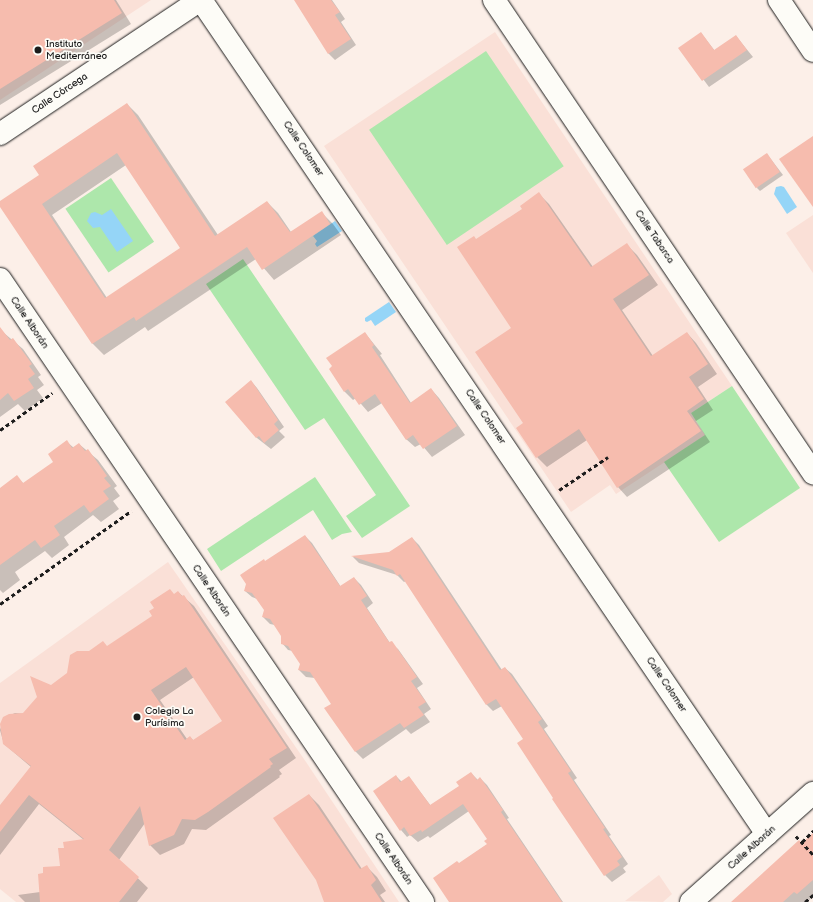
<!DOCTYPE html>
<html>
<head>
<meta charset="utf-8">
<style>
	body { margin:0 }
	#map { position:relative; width:813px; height:902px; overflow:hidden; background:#fcefe8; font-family:"Balsamiq Sans",sans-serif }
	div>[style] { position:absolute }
	.built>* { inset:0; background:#fae0d7 }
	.green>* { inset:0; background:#ade7ab; transform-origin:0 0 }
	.water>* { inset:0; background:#95d5f7 }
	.shadow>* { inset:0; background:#0003 }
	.building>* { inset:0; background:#f6bcae; transform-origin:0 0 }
	.path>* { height:2.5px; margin-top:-1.25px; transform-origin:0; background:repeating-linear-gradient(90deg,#1c1c1c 0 4px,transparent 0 7px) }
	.roads { filter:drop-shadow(0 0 1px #1c1c1c) drop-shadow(0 0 1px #1c1c1c) }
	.minor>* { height:22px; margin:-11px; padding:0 11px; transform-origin:11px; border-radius:11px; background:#fdfcf7 }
	.major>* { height:22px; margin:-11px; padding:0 11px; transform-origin:11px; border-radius:11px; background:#fdfcf7 }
	.dots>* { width:11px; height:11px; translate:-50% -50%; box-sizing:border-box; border:2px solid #fdfcf7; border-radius:50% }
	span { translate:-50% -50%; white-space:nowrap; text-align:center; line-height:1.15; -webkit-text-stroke:3.5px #fdfcf7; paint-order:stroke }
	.poi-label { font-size:10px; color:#1c1c1c }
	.left { translate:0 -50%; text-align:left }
	.street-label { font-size:10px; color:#1c1c1c }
</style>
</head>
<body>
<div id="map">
	<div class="built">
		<div style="clip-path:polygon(0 0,151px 0,0 100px)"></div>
		<div style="clip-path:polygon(495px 32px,732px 386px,691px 413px,706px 435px,616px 494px,610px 485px,571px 512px,324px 146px)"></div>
		<div style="clip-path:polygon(813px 215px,813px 273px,786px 233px)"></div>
		<div style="clip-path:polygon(168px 562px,306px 762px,399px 902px,16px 902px,0 889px,0 683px)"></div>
		<div style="clip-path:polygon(659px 875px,672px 894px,663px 902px,625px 901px)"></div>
	</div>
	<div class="green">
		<div style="left:486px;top:51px;width:139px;height:141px;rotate:56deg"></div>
		<div style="left:111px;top:178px;width:77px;height:55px;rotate:56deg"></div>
		<div style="clip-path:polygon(243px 259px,410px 506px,362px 538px,346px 516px,376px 495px,324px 418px,305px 430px,206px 284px)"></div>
		<div style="clip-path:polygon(732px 386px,800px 488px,719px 542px,664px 462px,705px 435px,691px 413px)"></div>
		<div style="clip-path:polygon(315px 477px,352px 532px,342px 534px,332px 540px,313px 510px,221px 571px,207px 549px)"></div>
	</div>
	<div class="water">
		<div style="clip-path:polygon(781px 186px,784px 187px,797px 207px,787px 214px,774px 194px,776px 187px)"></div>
		<div style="clip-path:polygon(111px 209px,133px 241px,117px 252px,100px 227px,93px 228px,87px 221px,91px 213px,95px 212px,102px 215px)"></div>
		<div style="clip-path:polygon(335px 221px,342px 231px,317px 247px,315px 244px,317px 241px,313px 236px)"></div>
		<div style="clip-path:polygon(389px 302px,396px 312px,375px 326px,371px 320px,367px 322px,365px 321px,365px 318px)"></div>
	</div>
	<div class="shadow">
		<div style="clip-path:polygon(0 0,116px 0,131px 24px,0 105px)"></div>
		<div style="clip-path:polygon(302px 0,332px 0,345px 19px,341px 22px,356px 45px,335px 60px,329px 54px,297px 3px)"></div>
		<div style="clip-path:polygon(701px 33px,715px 51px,736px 36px,753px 57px,709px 87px,680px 48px)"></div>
		<div style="clip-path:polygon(evenodd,127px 104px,138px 115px,218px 235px,267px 202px,278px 213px,291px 232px,322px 213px,333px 224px,341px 235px,274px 280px,256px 259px,148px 331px,145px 327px,104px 355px,93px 344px,0 205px,0 202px,40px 176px,127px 104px,126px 165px,181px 248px,107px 298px,52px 215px,126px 165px)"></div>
		<div style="clip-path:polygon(767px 154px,783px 175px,760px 191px,757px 188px)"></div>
		<div style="clip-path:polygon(539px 194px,549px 204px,593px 267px,627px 245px,637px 255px,658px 285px,622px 310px,653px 356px,687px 333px,696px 343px,717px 374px,698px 387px,713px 410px,696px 421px,710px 442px,627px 497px,618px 487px,587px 440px,547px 467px,537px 457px,524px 423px,512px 328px,477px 240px,523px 209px)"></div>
		<div style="clip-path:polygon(4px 333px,23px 349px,41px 375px,38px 377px,44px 385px,37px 390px,43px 398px,25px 411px,18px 404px,0 417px,0 336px)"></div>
		<div style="clip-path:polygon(365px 333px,382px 354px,380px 355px,411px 403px,431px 389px,439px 398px,465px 435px,432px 457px,421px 444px,415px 447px,406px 439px,382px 403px,368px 412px,356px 398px,353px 400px,345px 392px,330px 369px)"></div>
		<div style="clip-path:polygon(251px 381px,257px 388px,284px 427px,279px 431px,285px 437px,271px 449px,257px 438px,226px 402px)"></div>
		<div style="clip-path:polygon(66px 441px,74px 448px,79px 444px,98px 460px,117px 486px,114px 488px,120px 496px,113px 501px,119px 509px,101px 522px,93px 515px,64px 537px,69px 545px,52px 558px,45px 551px,15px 572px,20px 580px,3px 593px,0 590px,0 489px,17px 477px,24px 484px,55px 462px)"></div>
		<div style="clip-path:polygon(305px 536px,312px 543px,341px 587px,354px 578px,361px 585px,373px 603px,367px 608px,390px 643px,398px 649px,423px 684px,417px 688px,431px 709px,424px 714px,430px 722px,411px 734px,406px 729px,363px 759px,356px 752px,326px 708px,333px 704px,315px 678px,306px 677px,299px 670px,301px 663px,293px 651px,288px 650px,282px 643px,282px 636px,275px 625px,270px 624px,263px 617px,265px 610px,257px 599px,252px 597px,245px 591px,266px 562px)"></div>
		<div style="clip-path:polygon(412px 538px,419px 545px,502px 670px,505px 668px,512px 674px,548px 726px,544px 729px,577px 778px,574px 780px,611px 835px,609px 836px,628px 864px,623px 868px,626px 872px,612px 882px,605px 875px,524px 739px,502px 706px,493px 711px,487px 705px,406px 581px,404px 582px,397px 575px,359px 563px,353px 557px,389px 553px)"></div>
		<div style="clip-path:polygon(evenodd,178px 592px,194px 606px,296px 758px,279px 770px,282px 774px,279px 776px,280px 777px,206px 830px,192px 829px,184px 844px,160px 855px,150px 845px,145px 823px,119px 860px,148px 888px,137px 902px,25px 902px,18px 895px,40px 892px,61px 867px,65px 849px,84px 840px,39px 804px,0 855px,0 807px,31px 767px,4px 744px,0 730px,4px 718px,15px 713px,24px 714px,51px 686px,68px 674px,89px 652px,108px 647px,154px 616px,178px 592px,194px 677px,224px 721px,194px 741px,190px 737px,187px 739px,160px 700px,194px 677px)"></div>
		<div style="clip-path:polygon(471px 773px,478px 780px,480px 778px,487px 785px,509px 818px,507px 819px,563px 902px,452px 902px,459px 864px,488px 844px,489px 839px,469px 811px,430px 838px,428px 836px,418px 842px,410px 835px,407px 837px,401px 830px,396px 776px,402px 782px,409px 777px,431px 806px,460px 786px)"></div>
		<div style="clip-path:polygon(309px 795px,319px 805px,362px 869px,367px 867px,377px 877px,386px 891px,380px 895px,385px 902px,326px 902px)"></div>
		<div style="clip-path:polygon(813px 834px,813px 897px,807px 902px,733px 902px)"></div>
	</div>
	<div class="building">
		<div style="clip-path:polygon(0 0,114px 0,122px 13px,0 89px)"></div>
		<div style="clip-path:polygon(294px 0,331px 0,340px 12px,335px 15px,351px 39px,328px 54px)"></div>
		<div style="clip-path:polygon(701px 32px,714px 50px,736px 35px,747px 50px,702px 81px,678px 48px)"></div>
		<div style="clip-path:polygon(evenodd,127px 103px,215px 236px,267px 201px,290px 232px,322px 211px,330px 224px,262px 270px,247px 247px,136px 321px,134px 317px,92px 344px,0 207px,0 201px,39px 175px,33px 166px,127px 103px,117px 153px,180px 248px,105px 298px,42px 204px,117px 153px)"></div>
		<div style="clip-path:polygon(813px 136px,813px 207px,779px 159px)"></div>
		<div style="left:767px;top:153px;width:23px;height:29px;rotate:56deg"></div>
		<div style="clip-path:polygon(539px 192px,591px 267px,627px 243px,649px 275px,613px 299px,651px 356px,687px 332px,708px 364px,689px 377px,704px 399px,687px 411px,701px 431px,617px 488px,579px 429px,536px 458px,516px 428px,523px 423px,475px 352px,511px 328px,457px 247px,474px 236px,476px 239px,522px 209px,520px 206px)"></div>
		<div style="clip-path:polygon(0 327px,10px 340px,13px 338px,32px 364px,29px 366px,35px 374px,28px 379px,34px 388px,14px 401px,8px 393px,0 400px)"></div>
		<div style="clip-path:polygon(365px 332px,374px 345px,372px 347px,410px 403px,431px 388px,457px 426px,423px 449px,413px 435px,406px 440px,375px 394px,359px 405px,348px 389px,344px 392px,329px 369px,332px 366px,326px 358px)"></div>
		<div style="clip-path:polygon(251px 380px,278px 420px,274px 424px,279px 430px,264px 443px,259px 436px,256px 438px,225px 402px)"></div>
		<div style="clip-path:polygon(67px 440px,72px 448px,79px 443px,85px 451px,88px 449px,107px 476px,104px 478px,111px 486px,103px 491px,109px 499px,90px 513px,84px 505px,54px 526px,60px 535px,41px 548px,35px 540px,0 565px,0 488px,17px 475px,23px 483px,53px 462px,48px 454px)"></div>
		<div style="clip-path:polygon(305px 535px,340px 586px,354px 577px,367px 596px,361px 600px,389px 642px,392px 641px,417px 677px,411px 681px,426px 702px,418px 707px,424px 715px,404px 728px,400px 723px,355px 752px,324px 708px,331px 704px,310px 672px,298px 670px,300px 664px,288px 646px,281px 644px,281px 636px,270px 619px,262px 617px,264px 610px,252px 593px,244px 591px,246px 584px,240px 575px,264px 559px,265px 561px)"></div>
		<div style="clip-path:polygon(412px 537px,500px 670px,505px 667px,542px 719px,538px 722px,571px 771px,568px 773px,605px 828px,603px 829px,622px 857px,617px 861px,620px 865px,604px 876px,552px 799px,553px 798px,517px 743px,523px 739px,496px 699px,486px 705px,400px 574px,397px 576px,393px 570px,351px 556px,389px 552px)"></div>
		<div style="clip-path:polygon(evenodd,170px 589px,174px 594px,178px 591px,182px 596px,184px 595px,287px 748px,269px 759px,273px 764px,270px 766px,271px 767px,208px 812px,195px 820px,182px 819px,174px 835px,149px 846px,140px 806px,109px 850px,139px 877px,119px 902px,40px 902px,38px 874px,43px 873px,43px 867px,60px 866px,58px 848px,64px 848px,63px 842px,84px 839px,29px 795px,0 832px,0 805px,31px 766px,3px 744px,0 724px,3px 717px,9px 714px,23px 713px,37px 697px,30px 676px,51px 685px,67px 673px,70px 655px,77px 651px,89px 651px,103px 641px,107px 646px,152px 616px,149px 611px,154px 608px,150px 602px,170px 589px,186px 667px,222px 721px,193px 740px,190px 736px,185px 740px,151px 690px,186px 667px)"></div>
		<div style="clip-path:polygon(471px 772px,477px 780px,480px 777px,503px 810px,501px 812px,562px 902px,449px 902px,433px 878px,457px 861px,459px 863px,487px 844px,484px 841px,487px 839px,463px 804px,422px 832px,421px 830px,410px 836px,404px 827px,400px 831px,373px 791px,396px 775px,400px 782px,409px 776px,430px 805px,459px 786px,456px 782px)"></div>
		<div style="clip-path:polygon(309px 794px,360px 869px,367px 865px,376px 880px,371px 885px,382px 902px,324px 902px,316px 880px,273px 818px)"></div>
		<div style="clip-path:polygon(813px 833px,813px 880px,797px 894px,794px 892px,783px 902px,731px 902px,799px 840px,802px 843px)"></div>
	</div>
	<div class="path">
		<div style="left:0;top:430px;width:64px;rotate:-35.4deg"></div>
		<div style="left:559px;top:490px;width:59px;rotate:-34deg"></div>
		<div style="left:0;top:604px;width:161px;rotate:-35.4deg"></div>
		<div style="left:796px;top:836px;width:25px;rotate:47deg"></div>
		<div style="left:802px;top:842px;width:16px;rotate:-45deg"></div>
		<div style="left:805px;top:902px;width:11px;rotate:-41deg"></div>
	</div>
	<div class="roads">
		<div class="minor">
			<div style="left:201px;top:0;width:1008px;rotate:55.84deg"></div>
			<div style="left:494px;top:0;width:571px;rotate:56deg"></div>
			<div style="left:0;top:134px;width:241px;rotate:-33.8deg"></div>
			<div style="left:0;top:279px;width:753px;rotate:55.82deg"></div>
			<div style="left:691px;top:902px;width:164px;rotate:-41.8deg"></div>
		</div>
		<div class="major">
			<div style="left:779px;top:0;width:61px;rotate:56.3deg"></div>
		</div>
	</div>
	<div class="dots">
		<div style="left:38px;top:50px;background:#1c1c1c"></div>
		<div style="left:137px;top:717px;background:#1c1c1c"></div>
	</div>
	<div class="poi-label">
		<span class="left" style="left:46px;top:50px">Instituto<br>Mediterráneo</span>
		<span class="left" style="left:145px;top:717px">Colegio La<br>Purísima</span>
	</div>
	<div class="street-label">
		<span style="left:60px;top:94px;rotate:-34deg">Calle Córcega</span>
		<span style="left:303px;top:149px;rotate:56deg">Calle Colomer</span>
		<span style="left:654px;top:237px;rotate:56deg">Calle Tabarca</span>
		<span style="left:29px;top:323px;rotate:56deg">Calle Alborán</span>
		<span style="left:485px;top:417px;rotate:56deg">Calle Colomer</span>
		<span style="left:211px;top:591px;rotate:56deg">Calle Alborán</span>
		<span style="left:666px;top:685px;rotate:56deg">Calle Colomer</span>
		<span style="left:752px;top:848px;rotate:-42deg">Calle Alborán</span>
		<span style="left:393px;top:859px;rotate:56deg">Calle Alborán</span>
	</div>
</div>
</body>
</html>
